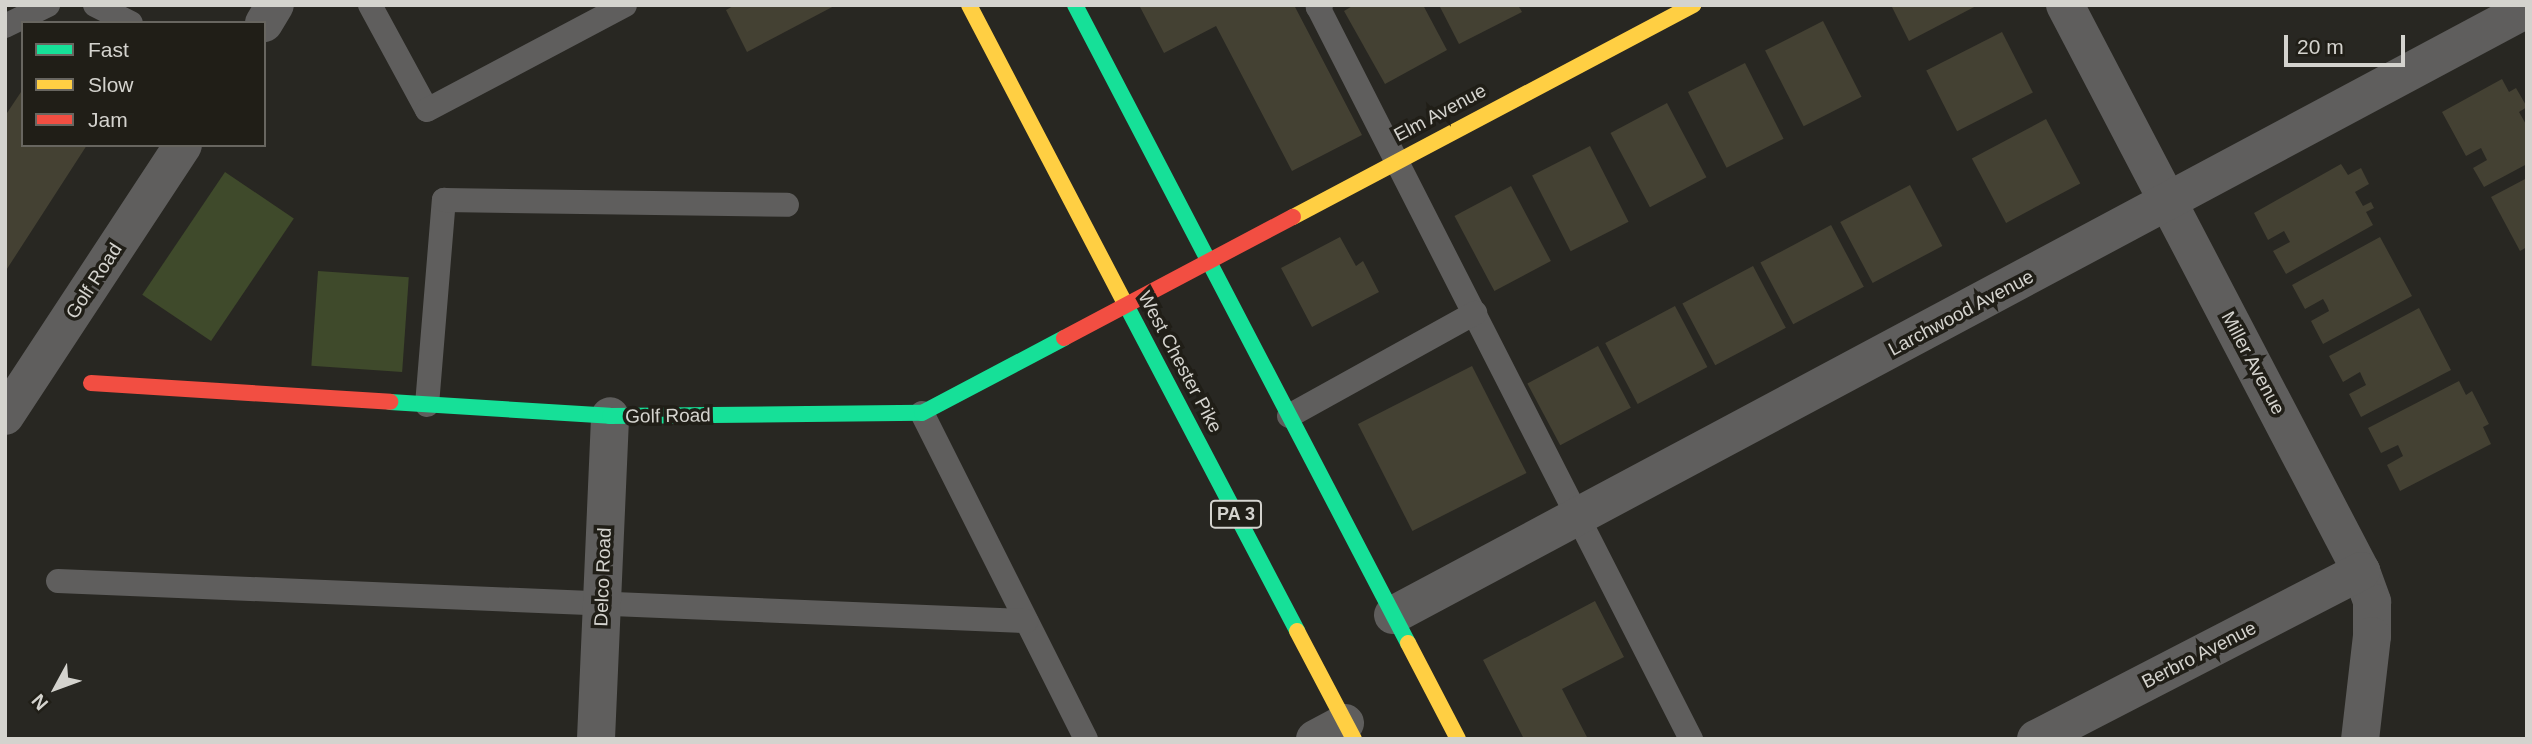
<!DOCTYPE html>
<html>
<head>
<meta charset="utf-8">
<style>
	body { margin:0 }
	#map { position:relative; width:2532px; height:744px; overflow:hidden; background:#282722; font-family:Arial,sans-serif }
	div>[style] { position:absolute }
	.green>* { inset:0; background:#3f4a2b; transform-origin:0 0 }
	.building>* { inset:0; background:#444133; transform-origin:0 0 }
	.lane>* { height:24px; margin:-12px; padding:0 12px; transform-origin:12px; border-radius:12px; background:#5f5e5d }
	.street>* { height:38px; margin:-19px; padding:0 19px; transform-origin:19px; border-radius:19px; background:#5f5e5d }
	.fast>* { height:16px; margin:-8px; padding:0 8px; transform-origin:8px; border-radius:8px; background:#16e098 }
	.slow>* { height:16px; margin:-8px; padding:0 8px; transform-origin:8px; border-radius:8px; background:#ffcf43 }
	.jam>* { height:16px; margin:-8px; padding:0 8px; transform-origin:8px; border-radius:8px; background:#f24e42 }
	span { translate:-50% -50%; white-space:nowrap; text-align:center; line-height:1.15; -webkit-text-stroke:7px #201e17; paint-order:stroke }
	.shield-label span { padding:2px 5px; background:#201e17; border:2px solid; border-radius:5px; -webkit-text-stroke-width:0 }
	.shield-label { font-size:18px; color:#d4d3ce; font-weight:700 }
	.street-label { font-size:19px; color:#d4d3ce }
	.frame { position:absolute; inset:0; border:7px solid #d4d3ce; pointer-events:none }
	.legend { position:absolute; left:21px; top:21px; width:245px; height:126px; box-sizing:border-box; background:#201e17; border:2px solid #686660; margin:0; padding:9px 12px; list-style:none; font-size:21px; color:#d4d3ce }
	.legend li { display:flex; align-items:center; gap:14px; height:35px }
	.legend b { width:35px; border:2px solid #686660 }
	.north { position:absolute; left:21px; top:653px; width:70px; height:70px; -webkit-text-stroke:5px #201e17; paint-order:stroke; rotate:229deg; font-size:19px; font-weight:700; line-height:28px; text-align:center; color:#d4d3ce }
	.north::after { content:''; display:block; margin:auto; width:24px; height:32px; background:#d4d3ce; clip-path:polygon(50% 0,100% 100%,50% 72%,0 100%) }
	.scale { position:absolute; left:2284px; top:35px; width:121px; height:32px; box-sizing:border-box; border:4px solid #d4d3ce; border-top:0; padding-left:9px; font-size:21px; line-height:24px; white-space:nowrap; color:#d4d3ce; -webkit-text-stroke:5px #201e17; paint-order:stroke }
</style>
</head>
<body>
<div id="map">
	<div class="green">
		<div style="left:225px;top:172px;width:83px;height:148px;rotate:34deg"></div>
		<div style="left:318px;top:271px;width:91px;height:95px;rotate:4deg"></div>
	</div>
	<div class="building">
		<div style="clip-path:polygon(735px 5px,836px 5px,747px 52px,726px 10px)"></div>
		<div style="clip-path:polygon(1139px 5px,1294px 5px,1362px 135px,1292px 171px,1216px 26px,1164px 53px)"></div>
		<div style="clip-path:polygon(1354px 5px,1423px 5px,1447px 50px,1385px 84px,1344px 11px)"></div>
		<div style="clip-path:polygon(1439px 5px,1518px 5px,1522px 12px,1459px 44px)"></div>
		<div style="clip-path:polygon(1891px 5px,1978px 5px,1909px 41px)"></div>
		<div style="left:1823px;top:21px;width:85px;height:65px;rotate:63deg"></div>
		<div style="left:2002px;top:32px;width:68px;height:85px;rotate:63deg"></div>
		<div style="left:1745px;top:63px;width:85px;height:64px;rotate:63deg"></div>
		<div style="clip-path:polygon(2502px 79px,2509px 92px,2516px 88px,2527px 107px,2519px 112px,2527px 126px,2527px 164px,2484px 187px,2473px 168px,2487px 160px,2481px 148px,2466px 156px,2442px 112px)"></div>
		<div style="clip-path:polygon(23px 89px,23px 145px,87px 145px,5px 272px,5px 116px)"></div>
		<div style="left:1667px;top:103px;width:84px;height:64px;rotate:62deg"></div>
		<div style="left:2046px;top:119px;width:73px;height:84px;rotate:62deg"></div>
		<div style="left:1590px;top:146px;width:85px;height:65px;rotate:63deg"></div>
		<div style="clip-path:polygon(2341px 164px,2348px 175px,2361px 168px,2369px 184px,2355px 192px,2363px 206px,2371px 202px,2374px 208px,2366px 212px,2373px 225px,2286px 274px,2273px 251px,2290px 242px,2284px 231px,2268px 240px,2254px 213px)"></div>
		<div style="clip-path:polygon(2527px 178px,2527px 247px,2520px 251px,2491px 197px)"></div>
		<div style="left:1910px;top:185px;width:69px;height:79px;rotate:62deg"></div>
		<div style="left:1511px;top:186px;width:85px;height:64px;rotate:62deg"></div>
		<div style="left:1831px;top:225px;width:70px;height:80px;rotate:62deg"></div>
		<div style="clip-path:polygon(1340px 237px,1356px 266px,1363px 261px,1379px 292px,1312px 327px,1281px 268px)"></div>
		<div style="clip-path:polygon(2380px 237px,2412px 296px,2323px 344px,2311px 321px,2329px 311px,2327px 306px,2323px 299px,2305px 309px,2292px 285px)"></div>
		<div style="left:1753px;top:266px;width:70px;height:80px;rotate:62deg"></div>
		<div style="left:1675px;top:306px;width:69px;height:79px;rotate:62deg"></div>
		<div style="clip-path:polygon(2419px 308px,2451px 370px,2361px 417px,2349px 394px,2366px 385px,2360px 372px,2343px 382px,2329px 356px)"></div>
		<div style="left:1598px;top:346px;width:70px;height:80px;rotate:62deg"></div>
		<div style="left:1472px;top:366px;width:120px;height:128px;rotate:63deg"></div>
		<div style="clip-path:polygon(2459px 381px,2466px 395px,2472px 391px,2489px 424px,2483px 427px,2491px 444px,2400px 491px,2387px 465px,2403px 456px,2398px 445px,2381px 453px,2368px 428px)"></div>
		<div style="clip-path:polygon(1595px 601px,1624px 657px,1562px 689px,1588px 739px,1524px 739px,1483px 660px)"></div>
	</div>
	<div class="lane">
		<div style="left:95px;top:5px;width:40px;rotate:26.6deg"></div>
		<div style="left:370px;top:5px;width:119px;rotate:61.5deg"></div>
		<div style="left:427px;top:110px;width:224px;rotate:-27.9deg"></div>
		<div style="left:1321px;top:5px;width:4px;rotate:146deg"></div>
		<div style="left:1318px;top:7px;width:822px;rotate:63deg"></div>
		<div style="left:5px;top:26px;width:48px;rotate:-26deg"></div>
		<div style="left:427px;top:405px;width:206px;rotate:-85.3deg"></div>
		<div style="left:444px;top:200px;width:343px;rotate:0.8deg"></div>
		<div style="left:922px;top:413px;width:365px;rotate:63.3deg"></div>
		<div style="left:1289px;top:416px;width:213px;rotate:-29deg"></div>
		<div style="left:58px;top:581px;width:969px;rotate:2.37deg"></div>
	</div>
	<div class="street">
		<div style="left:2065px;top:5px;width:639px;rotate:62.39deg"></div>
		<div style="left:2361px;top:571px;width:33px;rotate:70deg"></div>
		<div style="left:2372px;top:602px;width:34px;rotate:90deg"></div>
		<div style="left:2372px;top:636px;width:104px;rotate:96.6deg"></div>
		<div style="left:264px;top:23px;width:21px;rotate:-59deg"></div>
		<div style="left:5px;top:416px;width:324px;rotate:-56.7deg"></div>
		<div style="left:1393px;top:615px;width:1286px;rotate:-28.12deg"></div>
		<div style="left:596px;top:739px;width:323px;rotate:-87.5deg"></div>
		<div style="left:1315px;top:739px;width:34px;rotate:-28deg"></div>
		<div style="left:2036px;top:739px;width:366px;rotate:-27.3deg"></div>
	</div>
	<div class="fast">
		<div style="left:1075px;top:5px;width:720px;rotate:62.44deg"></div>
		<div style="left:1124px;top:301px;width:373px;rotate:62.3deg"></div>
		<div style="left:390px;top:402px;width:220px;rotate:3.6deg"></div>
		<div style="left:610px;top:416px;width:312px;rotate:-0.6deg"></div>
		<div style="left:922px;top:413px;width:161px;rotate:-27.8deg"></div>
	</div>
	<div class="slow">
		<div style="left:969px;top:5px;width:334px;rotate:62.4deg"></div>
		<div style="left:1293px;top:217px;width:453px;rotate:-27.9deg"></div>
		<div style="left:1297px;top:631px;width:122px;rotate:62.2deg"></div>
		<div style="left:1408px;top:643px;width:108px;rotate:62.5deg"></div>
	</div>
	<div class="jam">
		<div style="left:1064px;top:338px;width:259px;rotate:-27.9deg"></div>
		<div style="left:91px;top:383px;width:300px;rotate:3.6deg"></div>
	</div>
	<div class="shield-label">
		<span style="left:1236px;top:514px">PA 3</span>
	</div>
	<div class="street-label">
		<span style="left:1440px;top:113px;rotate:-28deg">Elm Avenue</span>
		<span style="left:94px;top:281px;rotate:-57deg">Golf Road</span>
		<span style="left:1961px;top:313px;rotate:-28deg">Larchwood Avenue</span>
		<span style="left:1180px;top:362px;rotate:62deg">West Chester Pike</span>
		<span style="left:2253px;top:363px;rotate:62deg">Miller Avenue</span>
		<span style="left:668px;top:416px;rotate:-1deg">Golf Road</span>
		<span style="left:603px;top:577px;rotate:-88deg">Delco Road</span>
		<span style="left:2199px;top:655px;rotate:-27deg">Berbro Avenue</span>
	</div>
	<div class="frame"></div>
	<ul class="legend">
	<li><b style="height:9px;background:#16e098"></b>Fast</li>
	<li><b style="height:9px;background:#ffcf43"></b>Slow</li>
	<li><b style="height:9px;background:#f24e42"></b>Jam</li>
	</ul>
	<div class="north">N</div>
	<div class="scale">20 m</div>
</div>
</body>
</html>
